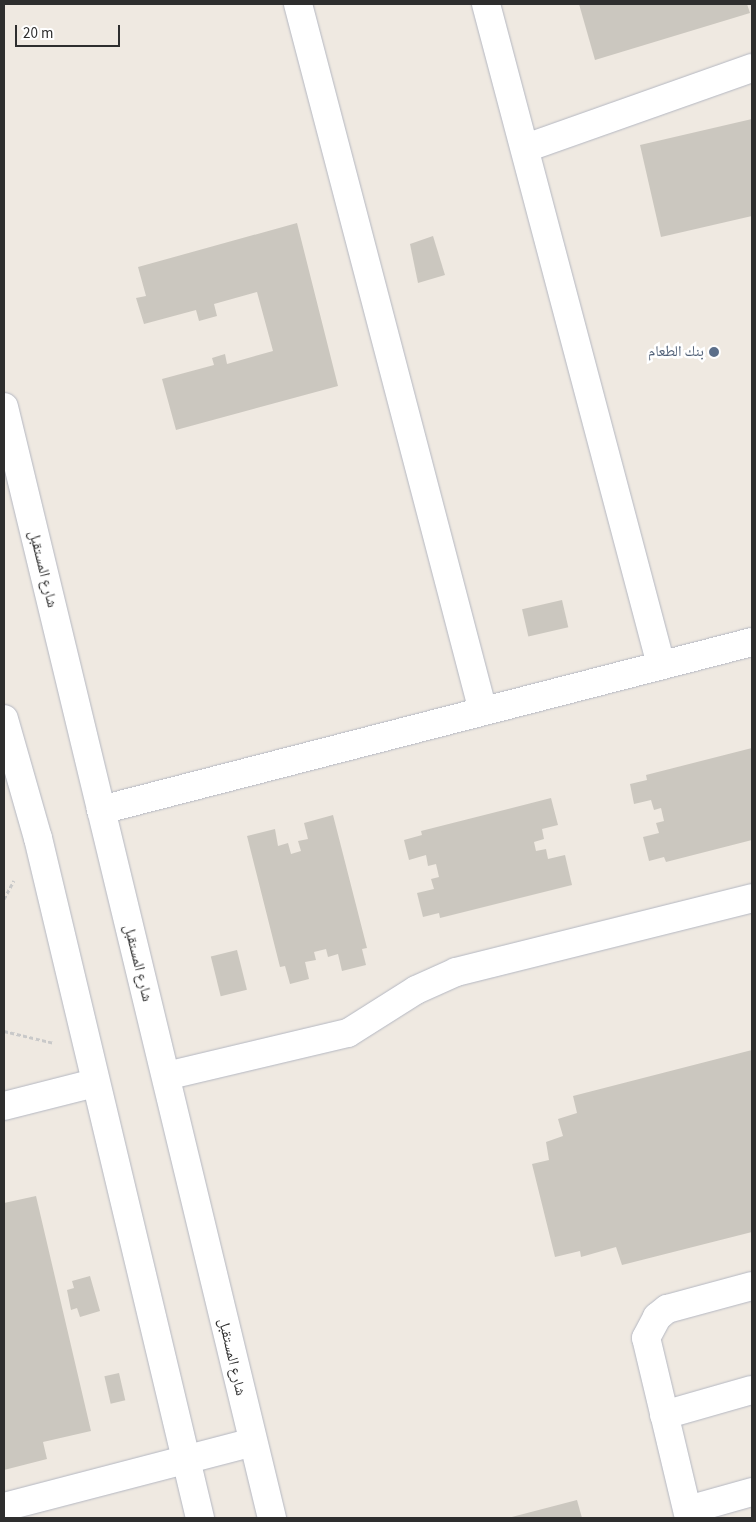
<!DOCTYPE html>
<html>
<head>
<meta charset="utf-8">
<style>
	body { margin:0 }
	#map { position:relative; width:756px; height:1522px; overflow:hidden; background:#efe9e1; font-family:"Source Sans 3","Noto Naskh Arabic",sans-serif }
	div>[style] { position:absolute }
	.building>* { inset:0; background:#cbc7bf; transform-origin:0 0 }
	.path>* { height:3px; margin-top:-1.5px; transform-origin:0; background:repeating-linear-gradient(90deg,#c9c9c9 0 4px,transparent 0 6.5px) }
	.roads { filter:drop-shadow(0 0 1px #b4b7c1) drop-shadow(0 0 1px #b4b7c1) }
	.minor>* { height:28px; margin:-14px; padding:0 14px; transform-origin:14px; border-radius:14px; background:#fff }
	.dots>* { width:14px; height:14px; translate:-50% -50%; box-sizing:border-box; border:2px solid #fff; border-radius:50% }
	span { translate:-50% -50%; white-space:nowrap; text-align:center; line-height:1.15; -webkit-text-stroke:5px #fff; paint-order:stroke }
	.service-label { font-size:15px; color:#4e5e75 }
	.right { translate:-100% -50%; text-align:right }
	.street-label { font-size:15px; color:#2e2e2e }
	.frame { position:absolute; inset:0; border:5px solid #2e2e2e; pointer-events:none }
	.scale { position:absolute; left:15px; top:25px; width:105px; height:22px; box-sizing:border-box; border:2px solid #2e2e2e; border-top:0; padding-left:6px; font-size:15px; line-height:18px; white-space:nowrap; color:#2e2e2e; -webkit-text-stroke:4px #fff; paint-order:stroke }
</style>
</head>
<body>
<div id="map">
	<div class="building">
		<div style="clip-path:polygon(579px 4px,747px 4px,750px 13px,595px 60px)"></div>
		<div style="clip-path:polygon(752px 119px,752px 216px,661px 237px,640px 145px)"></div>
		<div style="clip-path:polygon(297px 223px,338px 386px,176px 430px,162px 379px,214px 365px,212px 358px,225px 354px,227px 364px,273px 351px,257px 292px,214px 304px,217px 316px,199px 321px,196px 310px,144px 324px,136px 298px,146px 296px,138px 267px)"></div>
		<div style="clip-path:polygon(433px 236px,445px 275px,418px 283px,410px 244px)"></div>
		<div style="left:562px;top:600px;width:28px;height:41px;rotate:77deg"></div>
		<div style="clip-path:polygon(752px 748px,752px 840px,666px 862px,664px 857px,649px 861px,643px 837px,659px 833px,656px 823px,664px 821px,661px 808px,654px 810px,651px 800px,634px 804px,630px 784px,647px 780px,646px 775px)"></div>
		<div style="clip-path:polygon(551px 798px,558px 825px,542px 829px,544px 839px,534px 842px,536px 851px,546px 849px,548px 859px,565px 855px,572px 885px,440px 918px,439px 913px,423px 917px,417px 893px,434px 889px,431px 879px,439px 877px,436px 864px,428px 866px,426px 855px,409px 860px,404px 840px,422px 835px,421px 831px)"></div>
		<div style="clip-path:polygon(333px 815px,367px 948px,362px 949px,366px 965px,342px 971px,338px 954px,328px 957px,326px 949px,314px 952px,316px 960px,305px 962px,309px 979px,290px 984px,285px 966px,280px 967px,247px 836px,275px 829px,278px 846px,288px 843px,291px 854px,301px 851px,298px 841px,308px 839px,304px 823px)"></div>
		<div style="left:237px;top:950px;width:41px;height:27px;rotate:76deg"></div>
		<div style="clip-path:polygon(752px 1050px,752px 1232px,622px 1265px,616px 1247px,581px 1257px,580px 1251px,555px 1257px,532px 1164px,549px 1160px,546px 1142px,563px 1136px,558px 1119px,577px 1113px,573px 1096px)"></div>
		<div style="clip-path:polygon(36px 1196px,91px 1431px,43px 1442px,47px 1459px,4px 1470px,4px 1203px)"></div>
		<div style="clip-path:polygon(90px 1276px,100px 1311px,80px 1317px,77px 1308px,71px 1310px,67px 1290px,74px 1288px,72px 1281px)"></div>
		<div style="left:119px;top:1373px;width:28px;height:15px;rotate:77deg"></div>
		<div style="clip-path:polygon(577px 1500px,582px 1518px,508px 1518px)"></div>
	</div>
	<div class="path">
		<div style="left:4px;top:899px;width:21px;rotate:-62deg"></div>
		<div style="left:4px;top:1031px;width:51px;rotate:13.5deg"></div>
	</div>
	<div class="roads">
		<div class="minor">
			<div style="left:298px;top:4px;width:731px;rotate:75.34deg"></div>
			<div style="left:486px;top:4px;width:684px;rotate:75.17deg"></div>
			<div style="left:526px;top:148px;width:240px;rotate:-19.5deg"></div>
			<div style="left:4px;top:407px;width:1143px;rotate:76.44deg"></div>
			<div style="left:4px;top:719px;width:124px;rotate:74.1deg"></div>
			<div style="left:38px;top:838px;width:699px;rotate:76.6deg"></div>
			<div style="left:101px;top:810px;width:672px;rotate:-14.47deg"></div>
			<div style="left:166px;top:1076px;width:187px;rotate:-13.3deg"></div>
			<div style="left:348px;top:1033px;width:80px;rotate:-32.3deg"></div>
			<div style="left:416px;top:990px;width:44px;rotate:-24.2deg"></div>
			<div style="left:456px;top:972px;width:305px;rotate:-14deg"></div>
			<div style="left:4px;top:1106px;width:94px;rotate:-14.2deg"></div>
			<div style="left:664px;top:1415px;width:91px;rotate:-15.9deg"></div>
			<div style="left:4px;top:1507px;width:257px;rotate:-14.6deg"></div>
			<div style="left:688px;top:1510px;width:66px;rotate:-15.7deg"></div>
			<div style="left:689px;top:1518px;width:185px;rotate:-103.4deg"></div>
			<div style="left:646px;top:1338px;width:24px;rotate:-62deg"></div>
			<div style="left:657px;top:1317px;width:13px;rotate:-39deg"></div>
			<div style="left:667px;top:1309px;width:88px;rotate:-15.1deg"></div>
		</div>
	</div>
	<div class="dots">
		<div style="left:714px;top:352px;background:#5c6f8a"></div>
	</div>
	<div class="service-label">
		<span class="right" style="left:704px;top:352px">بنك الطعام</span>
	</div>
	<div class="street-label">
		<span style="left:43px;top:569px;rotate:76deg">شارع المستقبل</span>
		<span style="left:138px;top:963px;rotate:76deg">شارع المستقبل</span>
		<span style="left:232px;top:1357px;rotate:77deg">شارع المستقبل</span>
	</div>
	<div class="frame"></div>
	<div class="scale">20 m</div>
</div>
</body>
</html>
